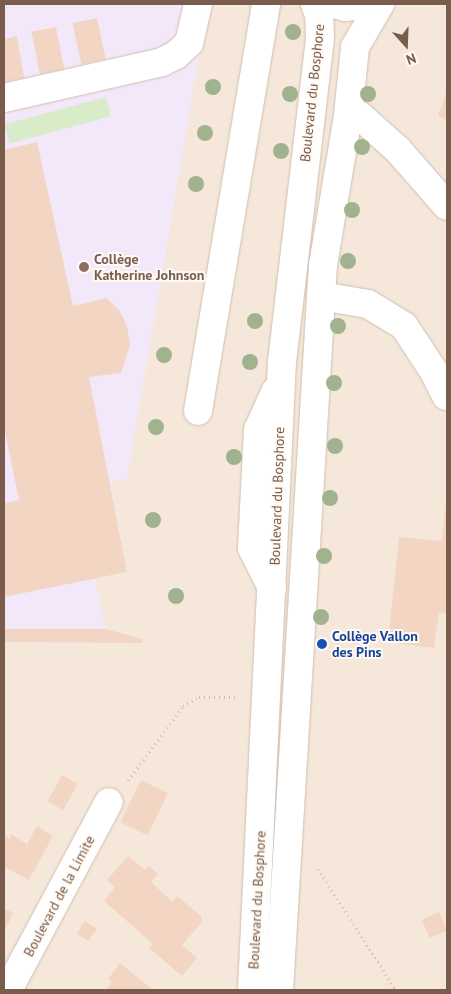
<!DOCTYPE html>
<html>
<head>
<meta charset="utf-8">
<style>
	body { margin:0 }
	#map { position:relative; width:451px; height:994px; overflow:hidden; background:#fdf6ec; font-family:"PT Sans",sans-serif }
	div>[style] { position:absolute }
	.residential>* { inset:0; background:#f5e8da; transform-origin:0 0 }
	.education>* { inset:0; background:#f3e8fa }
	.green>* { inset:0; background:#d8ecc9; transform-origin:0 0 }
	.building>* { inset:0; background:#f3d5c3; transform-origin:0 0 }
	.path>* { height:3px; margin-top:-1.5px; transform-origin:0; background:repeating-linear-gradient(90deg,#d9b8a5 0 1px,transparent 0 5px) }
	.roads { filter:drop-shadow(0 0 1px #d1beb0) drop-shadow(0 0 1px #d1beb0) }
	.minor>* { height:28px; margin:-14px; padding:0 14px; transform-origin:14px; border-radius:14px; background:#fff }
	.trees>* { width:16px; height:16px; margin:-8px; border-radius:50%; background:#a0b28e }
	.dots>* { width:14px; height:14px; translate:-50% -50%; box-sizing:border-box; border:2px solid #fffaf3; border-radius:50% }
	span { translate:-50% -50%; white-space:nowrap; text-align:center; line-height:1.15; -webkit-text-stroke:4px #fffaf3; paint-order:stroke }
	.street-label { font-size:14px; color:#7a5c4d }
	.education-label { font-size:14px; color:#785e54; font-weight:700 }
	.left { translate:0 -50%; text-align:left }
	.transit-label { font-size:14px; color:#164399; font-weight:700 }
	.frame { position:absolute; inset:0; border:5px solid #7a5c4d; pointer-events:none }
	.north { position:absolute; left:381px; top:20px; width:50px; height:50px; -webkit-text-stroke:4px #fffaf3; paint-order:stroke; rotate:160deg; font-size:14px; font-weight:700; line-height:20px; text-align:center; color:#7a5c4d }
	.north::after { content:''; display:block; margin:auto; width:18px; height:22px; background:#7a5c4d; clip-path:polygon(50% 0,100% 100%,50% 72%,0 100%) }
</style>
</head>
<body>
<div id="map">
	<div class="residential">
		<div style="left:4px;top:4px;width:443px;height:986px"></div>
	</div>
	<div class="education">
		<div style="clip-path:polygon(4px 4px,187px 4px,205px 22px,127px 480px,111px 482px,127px 572px,95px 579px,106px 629px,143px 639px,143px 643px,4px 642px)"></div>
	</div>
	<div class="green">
		<div style="left:106px;top:97px;width:20px;height:105px;rotate:75deg"></div>
	</div>
	<div class="building">
		<div style="left:97px;top:18px;width:42px;height:25px;rotate:78deg"></div>
		<div style="left:56px;top:27px;width:43px;height:25px;rotate:79deg"></div>
		<div style="clip-path:polygon(17px 36px,24px 78px,4px 82px,4px 39px)"></div>
		<div style="clip-path:polygon(447px 90px,447px 120px,438px 116px)"></div>
		<div style="clip-path:polygon(37px 142px,73px 306px,106px 298px,119px 310px,127px 326px,130px 345px,121px 373px,89px 377px,127px 572px,4px 597px,4px 503px,19px 500px,4px 427px,4px 150px)"></div>
		<div style="clip-path:polygon(446px 501px,447px 614px,439px 613px,434px 648px,388px 642px,399px 537px,442px 541px)"></div>
		<div style="clip-path:polygon(4px 629px,106px 629px,143px 639px,143px 643px,4px 642px)"></div>
		<div style="left:62px;top:775px;width:18px;height:30px;rotate:29deg"></div>
		<div style="left:141px;top:780px;width:30px;height:47px;rotate:26deg"></div>
		<div style="clip-path:polygon(37px 826px,53px 836px,29px 880px,4px 867px,4px 835px,10px 839px,11px 834px,27px 844px)"></div>
		<div style="clip-path:polygon(128px 856px,145px 870px,149px 866px,158px 874px,151px 882px,173px 902px,177px 896px,201px 916px,202px 922px,182px 945px,197px 958px,182px 976px,149px 948px,153px 944px,104px 901px,115px 887px,107px 880px)"></div>
		<div style="clip-path:polygon(4px 908px,13px 913px,4px 933px)"></div>
		<div style="left:439px;top:912px;width:20px;height:19px;rotate:66deg"></div>
		<div style="left:85px;top:921px;width:14px;height:15px;rotate:34deg"></div>
		<div style="clip-path:polygon(120px 963px,125px 967px,153px 990px,106px 990px,112px 982px,108px 979px)"></div>
	</div>
	<div class="path">
		<div style="left:128px;top:780px;width:92px;rotate:-53.4deg"></div>
		<div style="left:183px;top:706px;width:18px;rotate:-29deg"></div>
		<div style="left:199px;top:697px;width:36px"></div>
		<div style="left:318px;top:869px;width:144px;rotate:57.2deg"></div>
	</div>
	<div class="roads">
		<div class="minor">
			<div style="left:335px;top:4px;width:10px;rotate:17deg"></div>
			<div style="left:345px;top:7px;width:26px;rotate:-7deg"></div>
			<div style="left:4px;top:98px;width:162px;rotate:-12.8deg"></div>
			<div style="left:162px;top:62px;width:16px;rotate:-27deg"></div>
			<div style="left:176px;top:55px;width:18px;rotate:-43deg"></div>
			<div style="left:189px;top:43px;width:40px;rotate:-77deg"></div>
			<div style="left:348px;top:115px;width:12px;rotate:5deg"></div>
			<div style="left:360px;top:116px;width:51px;rotate:41.8deg"></div>
			<div style="left:398px;top:150px;width:74px;rotate:48.8deg"></div>
			<div style="left:321px;top:296px;width:48px;rotate:9.7deg"></div>
			<div style="left:368px;top:304px;width:42px;rotate:31.4deg"></div>
			<div style="left:404px;top:326px;width:53px;rotate:56.6deg"></div>
			<div style="left:433px;top:370px;width:29px;rotate:63deg"></div>
			<div style="left:198px;top:411px;width:413px;rotate:-80.5deg"></div>
			<div style="left:272px;top:588px;width:45px;rotate:-116.6deg"></div>
			<div style="left:252px;top:548px;width:118px;rotate:-87.1deg"></div>
			<div style="left:258px;top:430px;width:42px;rotate:-65.9deg"></div>
			<div style="left:8px;top:990px;width:213px;rotate:-61.8deg"></div>
			<div style="left:252px;top:990px;width:629px;rotate:-87.27deg"></div>
			<div style="left:282px;top:362px;width:325px;rotate:-83.3deg"></div>
			<div style="left:320px;top:39px;width:24px;rotate:-92deg"></div>
			<div style="left:319px;top:15px;width:12px;rotate:-110deg"></div>
			<div style="left:279px;top:990px;width:726px;rotate:-86.53deg"></div>
			<div style="left:323px;top:265px;width:152px;rotate:-80.5deg"></div>
			<div style="left:348px;top:115px;width:68px;rotate:-84.1deg"></div>
			<div style="left:355px;top:47px;width:50px;rotate:-59.8deg"></div>
		</div>
	</div>
	<div class="trees">
		<div style="left:293px;top:32px"></div>
		<div style="left:213px;top:87px"></div>
		<div style="left:290px;top:94px"></div>
		<div style="left:368px;top:94px"></div>
		<div style="left:205px;top:133px"></div>
		<div style="left:362px;top:147px"></div>
		<div style="left:281px;top:151px"></div>
		<div style="left:196px;top:184px"></div>
		<div style="left:352px;top:210px"></div>
		<div style="left:348px;top:261px"></div>
		<div style="left:255px;top:321px"></div>
		<div style="left:338px;top:326px"></div>
		<div style="left:164px;top:355px"></div>
		<div style="left:250px;top:362px"></div>
		<div style="left:334px;top:383px"></div>
		<div style="left:156px;top:427px"></div>
		<div style="left:335px;top:446px"></div>
		<div style="left:234px;top:457px"></div>
		<div style="left:330px;top:498px"></div>
		<div style="left:153px;top:520px"></div>
		<div style="left:324px;top:556px"></div>
		<div style="left:176px;top:596px"></div>
		<div style="left:321px;top:617px"></div>
	</div>
	<div class="dots">
		<div style="left:84px;top:267px;background:#8d6e63"></div>
		<div style="left:322px;top:644px;background:#1a4fb4"></div>
	</div>
	<div class="street-label">
		<span style="left:312px;top:93px;rotate:-84deg">Boulevard du Bosphore</span>
		<span style="left:277px;top:496px;rotate:-88deg">Boulevard du Bosphore</span>
		<span style="left:59px;top:896px;rotate:-62deg">Boulevard de la Limite</span>
		<span style="left:257px;top:900px;rotate:-87deg">Boulevard du Bosphore</span>
	</div>
	<div class="education-label">
		<span class="left" style="left:94px;top:267px">Collège<br>Katherine Johnson</span>
	</div>
	<div class="transit-label">
		<span class="left" style="left:332px;top:644px">Collège Vallon<br>des Pins</span>
	</div>
	<div class="frame"></div>
	<div class="north">N</div>
</div>
</body>
</html>
